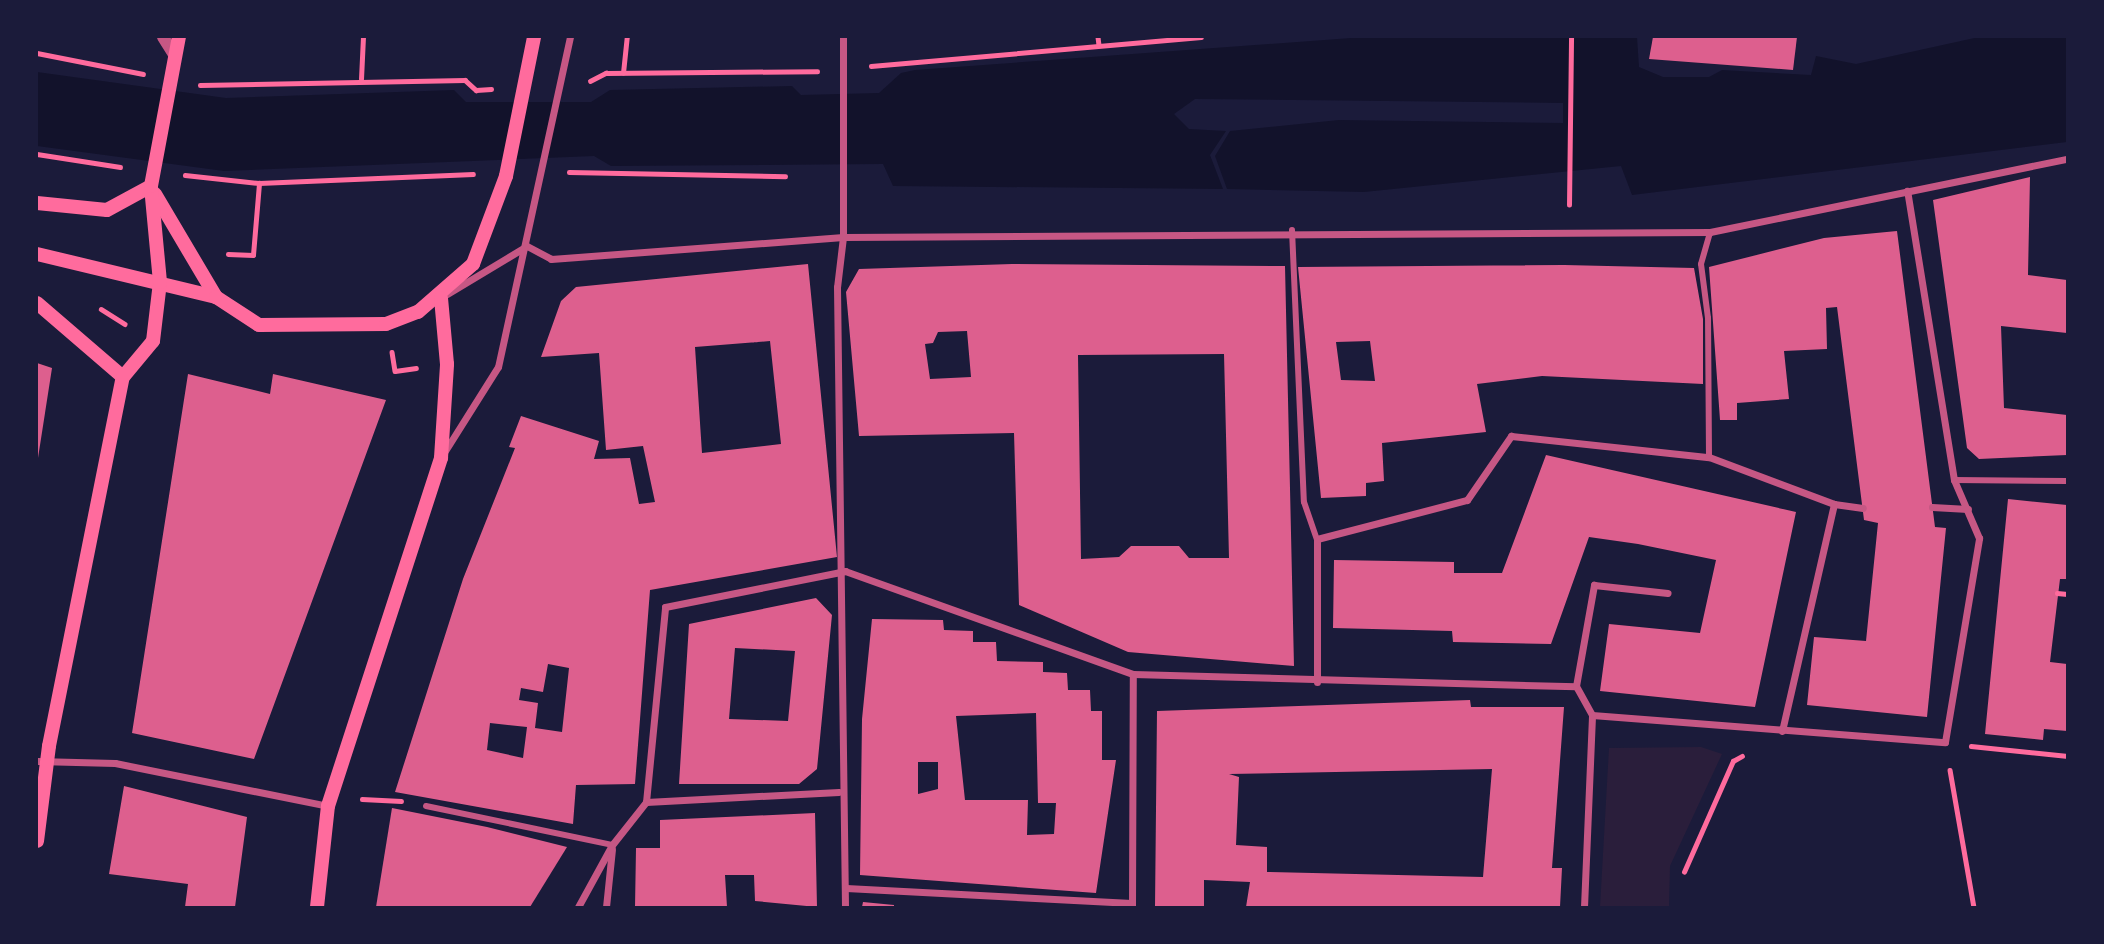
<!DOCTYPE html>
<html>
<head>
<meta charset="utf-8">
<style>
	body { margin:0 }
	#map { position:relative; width:2104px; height:944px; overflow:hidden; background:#1b1b3a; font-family:Inter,sans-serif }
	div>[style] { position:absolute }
	.green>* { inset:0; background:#2a1e3b }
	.water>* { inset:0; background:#12122b }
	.building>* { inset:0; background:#dd5f8e }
	.path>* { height:4.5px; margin:-2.25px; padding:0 2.25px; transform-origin:2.25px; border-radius:2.25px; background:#ff6b9d }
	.pedestrian>* { height:6px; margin:-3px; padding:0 3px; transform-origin:3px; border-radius:3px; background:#c65784 }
	.minor>* { height:7px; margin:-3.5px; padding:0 3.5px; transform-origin:3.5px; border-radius:3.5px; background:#c65784 }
	.tertiary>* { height:12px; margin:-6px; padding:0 6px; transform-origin:6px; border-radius:6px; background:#c65784 }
	.secondary>* { height:14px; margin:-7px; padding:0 7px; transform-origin:7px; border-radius:7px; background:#ff6b9d }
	span { translate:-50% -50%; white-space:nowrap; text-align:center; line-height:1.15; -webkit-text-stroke:5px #1b1b3a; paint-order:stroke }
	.frame { position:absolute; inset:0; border:38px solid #1b1b3a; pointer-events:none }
</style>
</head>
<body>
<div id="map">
	<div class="green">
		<div style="clip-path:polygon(1701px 747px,1722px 754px,1670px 866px,1669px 907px,1600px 907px,1609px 748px)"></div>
	</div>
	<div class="water">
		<div style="clip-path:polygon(1365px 37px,1637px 37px,1639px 67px,1663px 77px,1709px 77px,1722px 70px,1811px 75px,1816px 56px,1856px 64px,1979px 37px,2067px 37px,2067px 142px,1632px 195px,1621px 166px,1364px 192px,1227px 189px,1215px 156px,1230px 131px,1339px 120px,1563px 123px,1563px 103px,1195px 99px,1174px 114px,1189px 129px,1226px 131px,1210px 155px,1223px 189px,893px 186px,883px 164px,611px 166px,594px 156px,224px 171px,37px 146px,37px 72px,226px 98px,454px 90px,466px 102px,591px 102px,610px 90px,792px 86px,801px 95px,879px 93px,901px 73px,915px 70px)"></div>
	</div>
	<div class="building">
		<div style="clip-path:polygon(1653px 37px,1797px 37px,1793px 70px,1649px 59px)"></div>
		<div style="clip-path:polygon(2030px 177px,2028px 275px,2067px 280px,2067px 333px,2001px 326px,2004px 408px,2067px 415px,2067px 455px,1979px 459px,1967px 448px,1933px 200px)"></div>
		<div style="clip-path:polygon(1897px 231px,1935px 527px,1946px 528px,1927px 717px,1807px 705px,1814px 637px,1866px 641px,1878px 523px,1864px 520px,1837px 307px,1826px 308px,1827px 349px,1784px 351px,1789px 399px,1737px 403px,1737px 420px,1720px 420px,1709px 267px,1824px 238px)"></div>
		<div style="clip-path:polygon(evenodd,808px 264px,837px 557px,650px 590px,635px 784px,576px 785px,573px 824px,395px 792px,463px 579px,515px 448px,509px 447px,521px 416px,599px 441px,594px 459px,630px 458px,639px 504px,655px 502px,643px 446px,606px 450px,599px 353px,541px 357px,561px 301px,576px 287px,808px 264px,770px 341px,781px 444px,702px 453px,695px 347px,770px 341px,808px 264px,548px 664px,569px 668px,562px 732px,535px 728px,538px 703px,519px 700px,521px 688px,543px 692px,548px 664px,808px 264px,490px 723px,527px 727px,523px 758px,487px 750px,490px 723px)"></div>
		<div style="clip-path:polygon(evenodd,1012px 264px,1285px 266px,1294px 666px,1128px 652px,1019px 605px,1014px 433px,859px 436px,846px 292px,859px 269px,1012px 264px,967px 331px,971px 377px,930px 379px,925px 344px,933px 343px,938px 332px,967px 331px,1012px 264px,1224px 354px,1229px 558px,1189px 558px,1179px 546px,1131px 546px,1119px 557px,1081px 559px,1078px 355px,1224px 354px)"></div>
		<div style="clip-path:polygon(evenodd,1564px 265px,1694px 268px,1703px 319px,1703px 384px,1542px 376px,1477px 384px,1486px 432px,1382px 443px,1384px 481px,1366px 483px,1366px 496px,1321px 498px,1298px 267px,1564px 265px,1370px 341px,1375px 381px,1341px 380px,1336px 342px,1370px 341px)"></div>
		<div style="clip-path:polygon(37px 363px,52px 368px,38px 458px,37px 458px)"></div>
		<div style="clip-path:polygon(188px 374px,270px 394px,273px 374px,386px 400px,254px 759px,132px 733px)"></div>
		<div style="clip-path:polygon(1546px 455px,1796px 512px,1755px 707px,1600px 691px,1609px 624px,1700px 633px,1716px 560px,1638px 544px,1589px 537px,1551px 644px,1453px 642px,1452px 631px,1333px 628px,1334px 560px,1454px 562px,1454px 573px,1502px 573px)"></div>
		<div style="clip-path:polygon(2008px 499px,2067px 505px,2067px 579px,2060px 579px,2050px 662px,2067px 664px,2067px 731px,2044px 729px,2043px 740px,1985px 734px)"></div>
		<div style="clip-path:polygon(evenodd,816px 598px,832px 615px,817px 769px,799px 784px,679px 784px,689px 624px,816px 598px,735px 648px,795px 651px,788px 721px,729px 719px,735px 648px)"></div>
		<div style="clip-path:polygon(evenodd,872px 619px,943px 620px,944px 630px,973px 631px,973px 642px,996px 642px,997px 661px,1043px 662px,1043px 672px,1067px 673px,1068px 690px,1090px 690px,1091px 711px,1102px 711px,1102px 760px,1116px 760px,1096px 893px,860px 875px,862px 719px,872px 619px,1036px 713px,1038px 803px,1056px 803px,1054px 834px,1027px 835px,1028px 800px,965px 800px,956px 716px,1036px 713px,872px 619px,918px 762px,938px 762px,938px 789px,918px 794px,918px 762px)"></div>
		<div style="clip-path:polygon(evenodd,1470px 700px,1471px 707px,1564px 707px,1552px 868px,1562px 868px,1560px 907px,1246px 907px,1250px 882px,1204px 880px,1204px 907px,1155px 907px,1157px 711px,1470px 700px,1492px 769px,1483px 877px,1267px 872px,1267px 847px,1236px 845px,1239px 777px,1229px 774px,1492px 769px)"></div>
		<div style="clip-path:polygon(124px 786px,247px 817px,235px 907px,185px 907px,188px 884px,109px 874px)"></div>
		<div style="clip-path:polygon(392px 808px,487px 827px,567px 847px,530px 907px,376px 907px)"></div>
		<div style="clip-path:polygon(815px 813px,817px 907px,755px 901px,754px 875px,725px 875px,727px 907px,635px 907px,636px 848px,660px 848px,660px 820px)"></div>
		<div style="clip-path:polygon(863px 902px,894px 905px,894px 907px,862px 907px)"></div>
	</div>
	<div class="path">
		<div style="left:1098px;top:37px;width:8px;rotate:83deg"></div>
		<div style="left:37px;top:53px;width:108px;rotate:11.2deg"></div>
		<div style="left:871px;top:66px;width:331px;rotate:-5deg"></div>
		<div style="left:623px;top:73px;width:36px;rotate:-84deg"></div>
		<div style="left:361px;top:79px;width:42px;rotate:-87.3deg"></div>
		<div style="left:590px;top:81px;width:18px;rotate:-27deg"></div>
		<div style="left:606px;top:73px;width:211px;rotate:-0.5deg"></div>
		<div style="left:200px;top:85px;width:265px;rotate:-1.1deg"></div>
		<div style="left:465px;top:80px;width:15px;rotate:42deg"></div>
		<div style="left:476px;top:90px;width:15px;rotate:-4deg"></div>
		<div style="left:37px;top:154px;width:84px;rotate:8.9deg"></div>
		<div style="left:569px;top:172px;width:216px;rotate:1.1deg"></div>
		<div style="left:185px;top:175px;width:74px;rotate:6.2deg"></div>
		<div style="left:259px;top:183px;width:214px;rotate:-2.4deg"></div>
		<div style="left:1569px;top:205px;width:168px;rotate:-89.3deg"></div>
		<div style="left:228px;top:254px;width:25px;rotate:2deg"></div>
		<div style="left:253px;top:255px;width:72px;rotate:-85.2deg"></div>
		<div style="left:101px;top:309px;width:28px;rotate:32deg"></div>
		<div style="left:392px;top:352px;width:19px;rotate:81deg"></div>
		<div style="left:395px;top:371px;width:21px;rotate:-8deg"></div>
		<div style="left:2057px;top:593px;width:10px;rotate:6deg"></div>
		<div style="left:1971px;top:746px;width:97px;rotate:5.9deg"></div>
		<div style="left:1950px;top:770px;width:139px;rotate:80.1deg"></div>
		<div style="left:362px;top:799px;width:39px;rotate:3deg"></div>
		<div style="left:1684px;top:872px;width:121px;rotate:-66.2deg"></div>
		<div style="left:1733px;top:761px;width:10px;rotate:-29deg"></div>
	</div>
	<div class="pedestrian">
		<div style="left:1292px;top:230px;width:272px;rotate:87.5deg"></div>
		<div style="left:1304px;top:502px;width:39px;rotate:71deg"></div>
		<div style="left:1709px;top:457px;width:139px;rotate:-90.4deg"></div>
		<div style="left:1708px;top:318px;width:54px;rotate:-97.4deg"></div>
		<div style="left:1701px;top:264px;width:33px;rotate:-74deg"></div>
		<div style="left:1954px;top:480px;width:113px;rotate:0.5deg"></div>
		<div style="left:426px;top:806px;width:190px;rotate:11.8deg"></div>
	</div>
	<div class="minor">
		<div style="left:843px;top:37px;width:200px;rotate:90deg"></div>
		<div style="left:843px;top:237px;width:50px;rotate:96.8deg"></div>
		<div style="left:837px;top:287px;width:620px;rotate:89.26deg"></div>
		<div style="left:527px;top:246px;width:27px;rotate:28deg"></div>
		<div style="left:551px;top:259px;width:293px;rotate:-4.3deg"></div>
		<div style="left:843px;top:237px;width:867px;rotate:-0.33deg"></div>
		<div style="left:1710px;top:232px;width:364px;rotate:-11.6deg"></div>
		<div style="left:447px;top:294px;width:93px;rotate:-31deg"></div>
		<div style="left:445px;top:451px;width:99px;rotate:-57.8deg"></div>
		<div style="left:498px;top:367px;width:338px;rotate:-77.7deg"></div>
		<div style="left:1932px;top:507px;width:36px;rotate:3deg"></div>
		<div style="left:845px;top:571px;width:306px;rotate:19.7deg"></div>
		<div style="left:1133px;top:674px;width:443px;rotate:1.6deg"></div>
		<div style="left:1576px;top:686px;width:33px;rotate:61deg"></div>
		<div style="left:1592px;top:715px;width:354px;rotate:4.4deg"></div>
		<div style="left:1945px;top:742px;width:207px;rotate:-80.5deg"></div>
		<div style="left:1979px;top:538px;width:63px;rotate:-113.3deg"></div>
		<div style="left:1954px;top:480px;width:293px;rotate:-99.2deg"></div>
		<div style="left:1317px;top:682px;width:143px;rotate:-90deg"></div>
		<div style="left:1317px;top:539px;width:155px;rotate:-14.6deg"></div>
		<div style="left:1467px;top:500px;width:78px;rotate:-55.5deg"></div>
		<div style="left:1511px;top:436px;width:199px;rotate:6.1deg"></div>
		<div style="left:1709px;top:457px;width:134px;rotate:20.6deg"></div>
		<div style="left:1834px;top:504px;width:29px;rotate:8deg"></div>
		<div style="left:1576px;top:686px;width:103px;rotate:-79.9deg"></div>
		<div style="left:1594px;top:585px;width:74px;rotate:6.2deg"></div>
		<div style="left:1782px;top:731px;width:233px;rotate:-77.1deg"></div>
		<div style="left:37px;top:761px;width:78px;rotate:1.5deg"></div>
		<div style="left:115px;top:763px;width:217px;rotate:11.4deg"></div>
		<div style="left:646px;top:802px;width:196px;rotate:-84.4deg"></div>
		<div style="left:665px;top:607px;width:184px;rotate:-11.3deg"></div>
		<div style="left:846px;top:888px;width:286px;rotate:3deg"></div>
		<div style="left:578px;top:907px;width:71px;rotate:-61.3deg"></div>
		<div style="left:612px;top:845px;width:55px;rotate:-51.7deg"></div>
		<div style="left:646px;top:802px;width:193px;rotate:-3deg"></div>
		<div style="left:606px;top:907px;width:58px;rotate:-84.1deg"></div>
		<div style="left:1132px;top:907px;width:233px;rotate:-89.8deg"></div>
		<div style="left:1584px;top:907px;width:192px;rotate:-87.6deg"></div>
	</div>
	<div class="tertiary">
		<div style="left:163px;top:37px;width:19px;rotate:58deg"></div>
	</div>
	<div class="secondary">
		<div style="left:155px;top:194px;width:120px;rotate:59.4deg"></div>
		<div style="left:37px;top:203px;width:70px;rotate:5.7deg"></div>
		<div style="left:107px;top:210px;width:50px;rotate:-28.6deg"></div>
		<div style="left:37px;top:254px;width:184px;rotate:13.5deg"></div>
		<div style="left:216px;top:297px;width:51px;rotate:33.1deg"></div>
		<div style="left:259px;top:325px;width:127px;rotate:-0.5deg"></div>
		<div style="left:386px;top:324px;width:34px;rotate:-21deg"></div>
		<div style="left:418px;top:312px;width:73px;rotate:-41.1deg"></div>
		<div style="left:473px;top:264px;width:94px;rotate:-69.4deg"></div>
		<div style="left:506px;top:176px;width:142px;rotate:-78.6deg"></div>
		<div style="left:37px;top:303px;width:113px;rotate:40.7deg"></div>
		<div style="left:37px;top:841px;width:96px;rotate:-82.8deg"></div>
		<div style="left:49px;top:746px;width:376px;rotate:-78.7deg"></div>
		<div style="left:123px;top:377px;width:47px;rotate:-50.2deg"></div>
		<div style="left:153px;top:341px;width:59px;rotate:-83.2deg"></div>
		<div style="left:160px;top:282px;width:96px;rotate:-95.4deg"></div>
		<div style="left:151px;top:186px;width:152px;rotate:-79.4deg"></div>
		<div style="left:317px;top:907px;width:102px;rotate:-83.8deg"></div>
		<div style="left:328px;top:806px;width:366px;rotate:-72deg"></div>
		<div style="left:441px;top:458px;width:94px;rotate:-86.3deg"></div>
		<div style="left:447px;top:364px;width:66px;rotate:-95.2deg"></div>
	</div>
	<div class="frame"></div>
</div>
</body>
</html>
